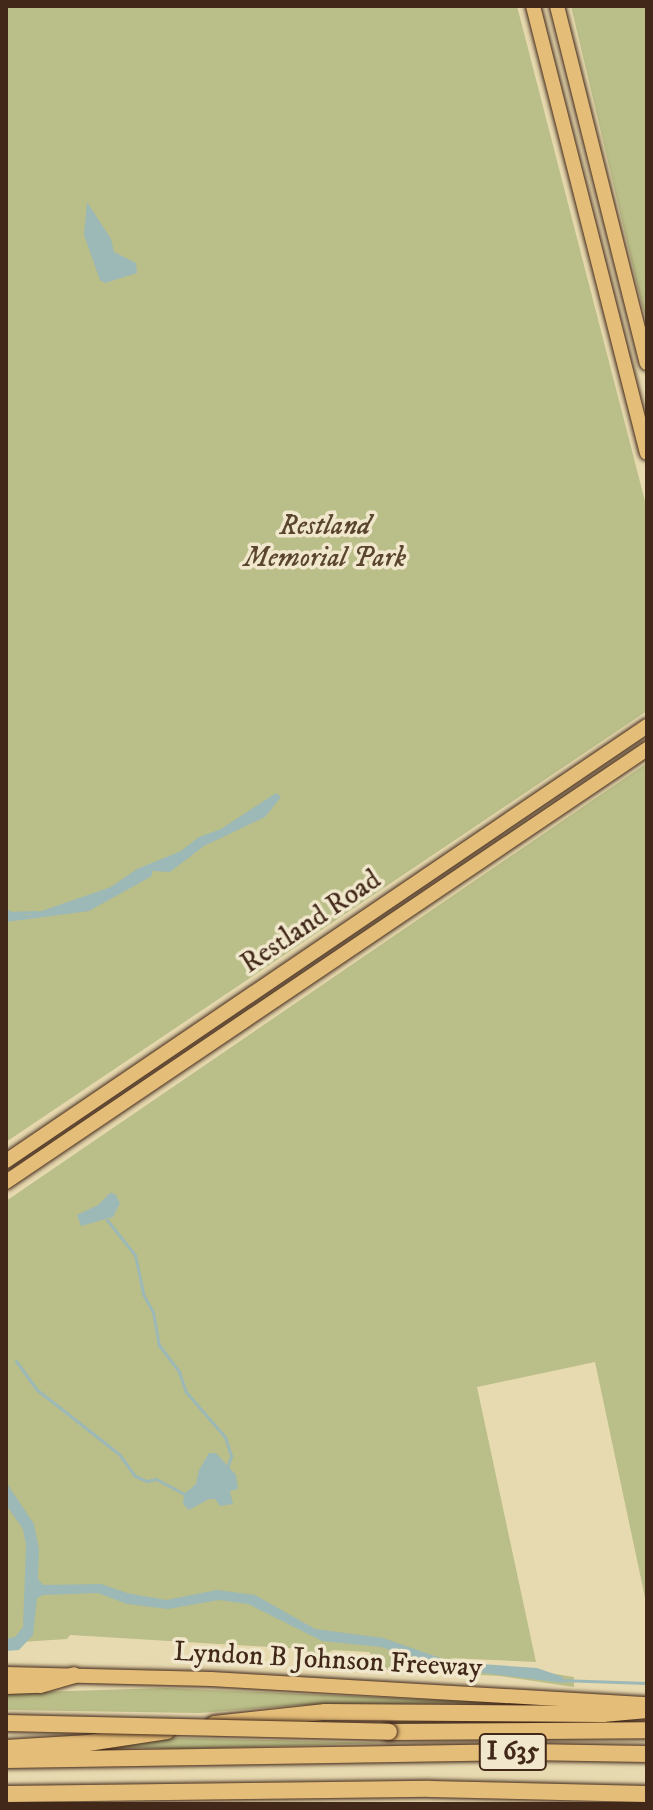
<!DOCTYPE html>
<html>
<head>
<meta charset="utf-8">
<style>
	body { margin:0 }
	#map { position:relative; width:653px; height:1810px; overflow:hidden; background:#e8dab0; font-family:"IM FELL DW Pica",serif }
	div>[style] { position:absolute }
	.green>* { inset:0; background:#babe88 }
	.water>* { inset:0; background:#9cb8b7 }
	.stream>* { height:3px; margin:-1.5px; padding:0 1.5px; transform-origin:1.5px; border-radius:1.5px; background:#9cb8b7 }
	.roads { filter:drop-shadow(0 0 2px #422819) drop-shadow(0 0 2px #422819) }
	.major>* { height:14px; margin:-7px; padding:0 7px; transform-origin:7px; border-radius:7px; background:#e4bd78 }
	.highway>* { height:16px; margin:-8px; padding:0 8px; transform-origin:8px; border-radius:8px; background:#e4bd78 }
	.bridges { filter:drop-shadow(0 0 2px #422819) drop-shadow(0 0 2px #422819) }
	.highway-bridge>* { height:16px; margin:-8px; padding:0 8px; transform-origin:8px; border-radius:8px; background:#e4bd78 }
	span { translate:-50% -50%; white-space:nowrap; text-align:center; line-height:1.15; -webkit-text-stroke:7px #f0e7cc; paint-order:stroke }
	.shield-label span { padding:2px 6px; background:#f0e7cc; border:2px solid; border-radius:6px; -webkit-text-stroke-width:0 }
	.shield-label { font-size:26px; color:#422819; font-weight:700 }
	.park-label { font-size:28px; color:#5a462f; font-style:italic }
	.street-label { font-size:28px; color:#422819 }
	.frame { position:absolute; inset:0; border:8px solid #422819; pointer-events:none }
</style>
</head>
<body>
<div id="map">
	<div class="green">
		<div style="clip-path:polygon(6px 6px,517px 6px,647px 509px,647px 711px,6px 1142px)"></div>
		<div style="clip-path:polygon(571px 6px,647px 6px,647px 322px,642px 305px)"></div>
		<div style="clip-path:polygon(647px 763px,647px 1607px,595px 1362px,477px 1387px,536px 1662px,450px 1658px,478px 1669px,512px 1667px,574px 1677px,574px 1687px,499px 1676px,385px 1670px,369px 1652px,333px 1650px,320px 1657px,302px 1649px,70px 1635px,67px 1639px,6px 1643px,6px 1201px)"></div>
		<div style="clip-path:polygon(166px 1688px,510px 1703px,299px 1705px,200px 1713px,6px 1710px,6px 1693px)"></div>
		<div style="clip-path:polygon(176px 1738px,386px 1743px,176px 1749px,112px 1747px)"></div>
	</div>
	<div class="water">
		<div style="clip-path:polygon(87px 202px,111px 239px,114px 252px,136px 263px,137px 273px,105px 283px,100px 280px,84px 235px)"></div>
		<div style="clip-path:polygon(276px 793px,281px 797px,265px 817px,204px 846px,170px 872px,152px 871px,152px 876px,89px 911px,6px 922px,6px 909px,16px 914px,30px 915px,111px 887px,137px 869px,181px 851px,199px 837px,221px 829px)"></div>
		<div style="clip-path:polygon(110px 1193px,115px 1194px,120px 1203px,113px 1217px,81px 1226px,77px 1215px,98px 1205px)"></div>
		<div style="clip-path:polygon(209px 1453px,216px 1453px,236px 1475px,238px 1489px,230px 1491px,233px 1504px,220px 1506px,215px 1499px,209px 1499px,189px 1510px,183px 1504px,184px 1494px,196px 1484px,199px 1470px)"></div>
		<div style="clip-path:polygon(6px 1482px,34px 1524px,39px 1549px,38px 1579px,43px 1585px,101px 1584px,127px 1593px,166px 1600px,217px 1590px,255px 1595px,315px 1629px,383px 1638px,452px 1662px,537px 1668px,563px 1677px,563px 1683px,452px 1669px,381px 1647px,322px 1641px,248px 1604px,219px 1600px,168px 1609px,127px 1604px,98px 1593px,43px 1595px,37px 1598px,33px 1635px,19px 1650px,6px 1651px,6px 1639px,15px 1637px,23px 1627px,26px 1545px,23px 1529px,6px 1505px)"></div>
	</div>
	<div class="stream">
		<div style="left:6px;top:913px;width:31px;rotate:-2deg"></div>
		<div style="left:107px;top:1220px;width:45px;rotate:51.3deg"></div>
		<div style="left:135px;top:1255px;width:40px;rotate:78deg"></div>
		<div style="left:143px;top:1294px;width:21px;rotate:61deg"></div>
		<div style="left:153px;top:1312px;width:34px;rotate:80deg"></div>
		<div style="left:159px;top:1345px;width:34px;rotate:53deg"></div>
		<div style="left:179px;top:1372px;width:21px;rotate:71deg"></div>
		<div style="left:186px;top:1392px;width:60px;rotate:49.1deg"></div>
		<div style="left:225px;top:1437px;width:20px;rotate:72deg"></div>
		<div style="left:231px;top:1456px;width:10px;rotate:107deg"></div>
		<div style="left:16px;top:1361px;width:34px;rotate:54deg"></div>
		<div style="left:36px;top:1389px;width:105px;rotate:38.1deg"></div>
		<div style="left:119px;top:1454px;width:27px;rotate:54deg"></div>
		<div style="left:135px;top:1476px;width:13px;rotate:23deg"></div>
		<div style="left:147px;top:1481px;width:9px;rotate:-13deg"></div>
		<div style="left:156px;top:1479px;width:32px;rotate:28deg"></div>
		<div style="left:559px;top:1680px;width:88px;rotate:2deg"></div>
	</div>
	<div class="roads">
		<div class="major">
			<div style="left:533px;top:6px;width:461px;rotate:75.7deg"></div>
			<div style="left:557px;top:6px;width:368px;rotate:75.9deg"></div>
			<div style="left:6px;top:1161px;width:775px;rotate:-34.16deg"></div>
			<div style="left:6px;top:1182px;width:774px;rotate:-34.04deg"></div>
			<div style="left:6px;top:1674px;width:205px;rotate:1.4deg"></div>
			<div style="left:211px;top:1679px;width:437px;rotate:3.3deg"></div>
		</div>
		<div class="highway">
			<div style="left:6px;top:1686px;width:34px;rotate:-2deg"></div>
			<div style="left:40px;top:1685px;width:35px;rotate:-16deg"></div>
			<div style="left:214px;top:1724px;width:112px;rotate:-6.2deg"></div>
			<div style="left:325px;top:1712px;width:278px;rotate:0.4deg"></div>
			<div style="left:603px;top:1714px;width:44px;rotate:-5.2deg"></div>
			<div style="left:389px;top:1732px;width:258px;rotate:-0.4deg"></div>
			<div style="left:6px;top:1748px;width:82px;rotate:-3.5deg"></div>
			<div style="left:88px;top:1743px;width:80px;rotate:-8.6deg"></div>
			<div style="left:6px;top:1760px;width:520px;rotate:-0.88deg"></div>
			<div style="left:526px;top:1752px;width:121px;rotate:0.9deg"></div>
			<div style="left:6px;top:1794px;width:424px;rotate:-0.7deg"></div>
			<div style="left:430px;top:1789px;width:217px;rotate:1.3deg"></div>
		</div>
	</div>
	<div class="bridges">
		<div class="highway-bridge">
			<div style="left:6px;top:1723px;width:383px;rotate:1.3deg"></div>
		</div>
	</div>
	<div class="shield-label">
		<span style="left:513px;top:1752px">I 635</span>
	</div>
	<div class="park-label">
		<span style="left:325px;top:542px">Restland<br>Memorial Park</span>
	</div>
	<div class="street-label">
		<span style="left:311px;top:922px;rotate:-34deg">Restland Road</span>
		<span style="left:328px;top:1660px;rotate:3deg">Lyndon B Johnson Freeway</span>
	</div>
	<div class="frame"></div>
</div>
</body>
</html>
